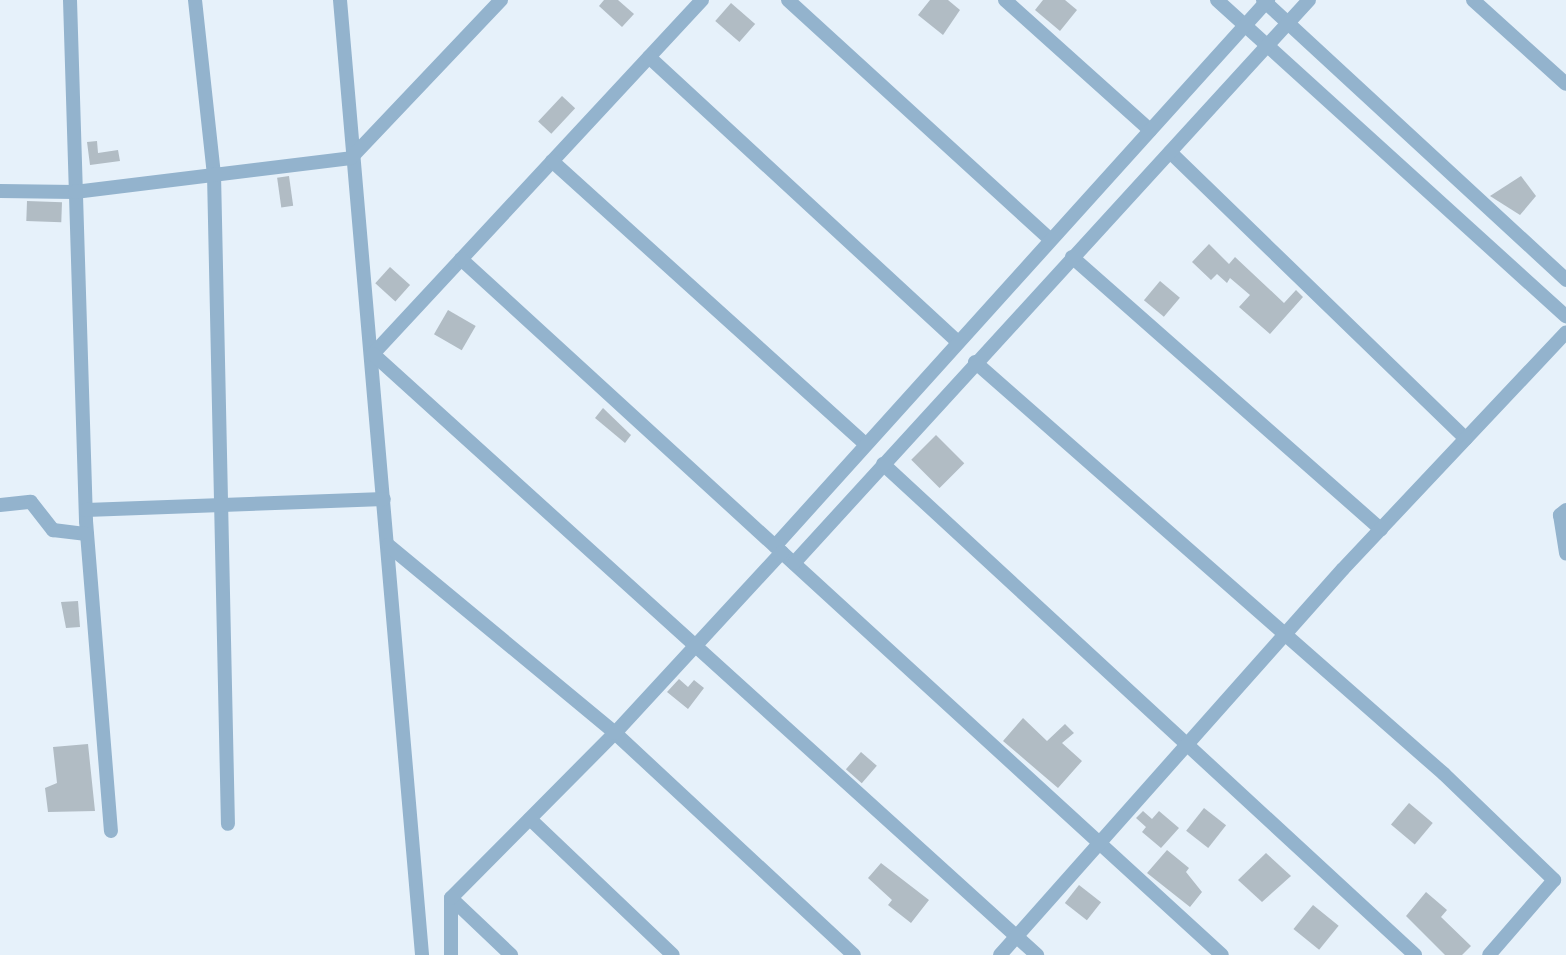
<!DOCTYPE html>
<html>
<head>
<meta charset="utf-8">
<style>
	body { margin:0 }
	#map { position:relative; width:1566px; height:955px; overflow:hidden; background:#e6f1fa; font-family:Raleway,sans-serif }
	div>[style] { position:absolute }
	.building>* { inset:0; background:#b1bcc4; transform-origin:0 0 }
	.minor>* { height:14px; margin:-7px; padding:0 7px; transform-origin:7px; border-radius:7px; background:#93b3cd }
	span { translate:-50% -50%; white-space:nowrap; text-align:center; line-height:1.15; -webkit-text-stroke:6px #e6f1fa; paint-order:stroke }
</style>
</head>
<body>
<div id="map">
	<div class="building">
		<div style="clip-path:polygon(604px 0,618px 0,634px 14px,622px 27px,599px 6px)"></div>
		<div style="clip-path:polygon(930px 0,948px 0,960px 10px,943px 35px,918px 15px)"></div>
		<div style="clip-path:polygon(1043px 0,1065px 0,1077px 10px,1060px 31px,1035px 10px)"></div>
		<div style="left:731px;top:3px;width:32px;height:24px;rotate:41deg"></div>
		<div style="left:562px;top:96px;width:18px;height:35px;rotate:43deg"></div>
		<div style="clip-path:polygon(97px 141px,98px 153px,118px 150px,120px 161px,90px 165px,87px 142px)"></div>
		<div style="left:289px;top:176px;width:30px;height:12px;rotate:82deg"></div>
		<div style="clip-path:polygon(1521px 176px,1536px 196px,1520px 215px,1490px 196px)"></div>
		<div style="left:27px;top:201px;width:35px;height:20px;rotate:2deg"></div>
		<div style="clip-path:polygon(1209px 244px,1229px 264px,1235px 257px,1284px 303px,1296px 290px,1303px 297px,1270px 334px,1239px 307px,1250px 295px,1230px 278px,1227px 283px,1217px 274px,1211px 280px,1192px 262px)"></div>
		<div style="left:390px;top:267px;width:27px;height:22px;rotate:42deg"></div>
		<div style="left:1160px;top:281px;width:26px;height:25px;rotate:40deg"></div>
		<div style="left:448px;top:310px;width:32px;height:28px;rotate:30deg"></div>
		<div style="clip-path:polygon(603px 408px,631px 435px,625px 443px,595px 418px)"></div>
		<div style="left:936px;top:435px;width:40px;height:35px;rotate:45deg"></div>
		<div style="clip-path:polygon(78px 601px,80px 627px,66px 628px,61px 602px)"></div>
		<div style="clip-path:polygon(679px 679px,688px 687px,694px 680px,704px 688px,688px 709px,667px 692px)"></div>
		<div style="clip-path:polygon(1023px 718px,1047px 741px,1065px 724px,1074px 733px,1062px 743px,1082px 761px,1058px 788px,1003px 741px)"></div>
		<div style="clip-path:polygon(88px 744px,95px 811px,48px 812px,45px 788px,57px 783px,53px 747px)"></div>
		<div style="left:861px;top:752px;width:21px;height:23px;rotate:41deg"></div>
		<div style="left:1409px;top:803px;width:31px;height:28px;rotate:40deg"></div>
		<div style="left:1204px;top:808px;width:28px;height:29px;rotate:38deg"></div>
		<div style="clip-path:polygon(1143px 811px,1152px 819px,1159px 811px,1179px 828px,1161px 848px,1142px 832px,1146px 827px,1136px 818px)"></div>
		<div style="clip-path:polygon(1167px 850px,1189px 868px,1186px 872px,1202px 892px,1190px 907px,1147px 873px)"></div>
		<div style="clip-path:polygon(1266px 853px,1291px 876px,1262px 902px,1238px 880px)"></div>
		<div style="clip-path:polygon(881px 863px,929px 900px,911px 923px,888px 905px,892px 900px,868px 878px)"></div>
		<div style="left:1079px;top:885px;width:28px;height:23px;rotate:38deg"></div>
		<div style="clip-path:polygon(1426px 892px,1447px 910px,1441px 917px,1471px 946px,1462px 955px,1445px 955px,1406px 916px)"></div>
		<div style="left:1313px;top:905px;width:33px;height:31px;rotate:39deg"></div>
	</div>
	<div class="minor">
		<div style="left:70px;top:0;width:521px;rotate:88.24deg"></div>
		<div style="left:86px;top:521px;width:311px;rotate:85.4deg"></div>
		<div style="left:195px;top:0;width:175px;rotate:83.8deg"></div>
		<div style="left:214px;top:174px;width:650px;rotate:88.77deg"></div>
		<div style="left:340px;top:0;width:959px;rotate:85.09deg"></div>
		<div style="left:702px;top:0;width:483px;rotate:132.9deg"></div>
		<div style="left:373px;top:354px;width:896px;rotate:42.15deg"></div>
		<div style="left:788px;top:0;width:355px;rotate:42.4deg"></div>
		<div style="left:1005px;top:0;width:195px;rotate:41.9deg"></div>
		<div style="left:1217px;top:0;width:471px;rotate:42.2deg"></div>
		<div style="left:1263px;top:0;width:413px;rotate:42.7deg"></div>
		<div style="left:1473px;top:0;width:125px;rotate:42.1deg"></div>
		<div style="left:649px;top:57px;width:419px;rotate:42.7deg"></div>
		<div style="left:1170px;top:152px;width:412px;rotate:44.1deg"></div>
		<div style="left:552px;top:161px;width:422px;rotate:42.1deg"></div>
		<div style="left:0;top:191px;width:75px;rotate:0.8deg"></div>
		<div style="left:75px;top:192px;width:278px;rotate:-7deg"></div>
		<div style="left:351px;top:158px;width:218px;rotate:-46.5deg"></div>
		<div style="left:1072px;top:257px;width:412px;rotate:41.4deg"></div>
		<div style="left:461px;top:259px;width:1031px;rotate:42.45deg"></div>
		<div style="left:975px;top:362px;width:624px;rotate:41.3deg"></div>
		<div style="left:1444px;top:774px;width:153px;rotate:43.9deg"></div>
		<div style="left:1554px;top:880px;width:99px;rotate:130.9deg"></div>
		<div style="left:883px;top:464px;width:724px;rotate:42.7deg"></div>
		<div style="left:0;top:505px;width:31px;rotate:-6deg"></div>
		<div style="left:31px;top:502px;width:36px;rotate:52deg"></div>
		<div style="left:53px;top:530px;width:34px;rotate:7deg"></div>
		<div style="left:86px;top:510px;width:298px;rotate:-2.1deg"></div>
		<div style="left:1566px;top:510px;width:8px;rotate:140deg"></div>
		<div style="left:1560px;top:515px;width:39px;rotate:81deg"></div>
		<div style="left:388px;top:545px;width:295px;rotate:39.6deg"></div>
		<div style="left:615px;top:733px;width:326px;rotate:42.9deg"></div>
		<div style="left:775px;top:546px;width:736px;rotate:-47.92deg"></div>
		<div style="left:794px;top:563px;width:763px;rotate:-47.55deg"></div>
		<div style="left:530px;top:819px;width:197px;rotate:43.6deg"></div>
		<div style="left:451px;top:898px;width:83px;rotate:43.5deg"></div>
		<div style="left:451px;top:955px;width:57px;rotate:-90deg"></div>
		<div style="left:451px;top:898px;width:233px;rotate:-45.2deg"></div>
		<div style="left:615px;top:733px;width:246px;rotate:-47.3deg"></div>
		<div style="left:1000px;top:955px;width:516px;rotate:-48.38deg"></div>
		<div style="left:1343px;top:569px;width:325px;rotate:-46.7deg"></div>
	</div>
</div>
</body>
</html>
